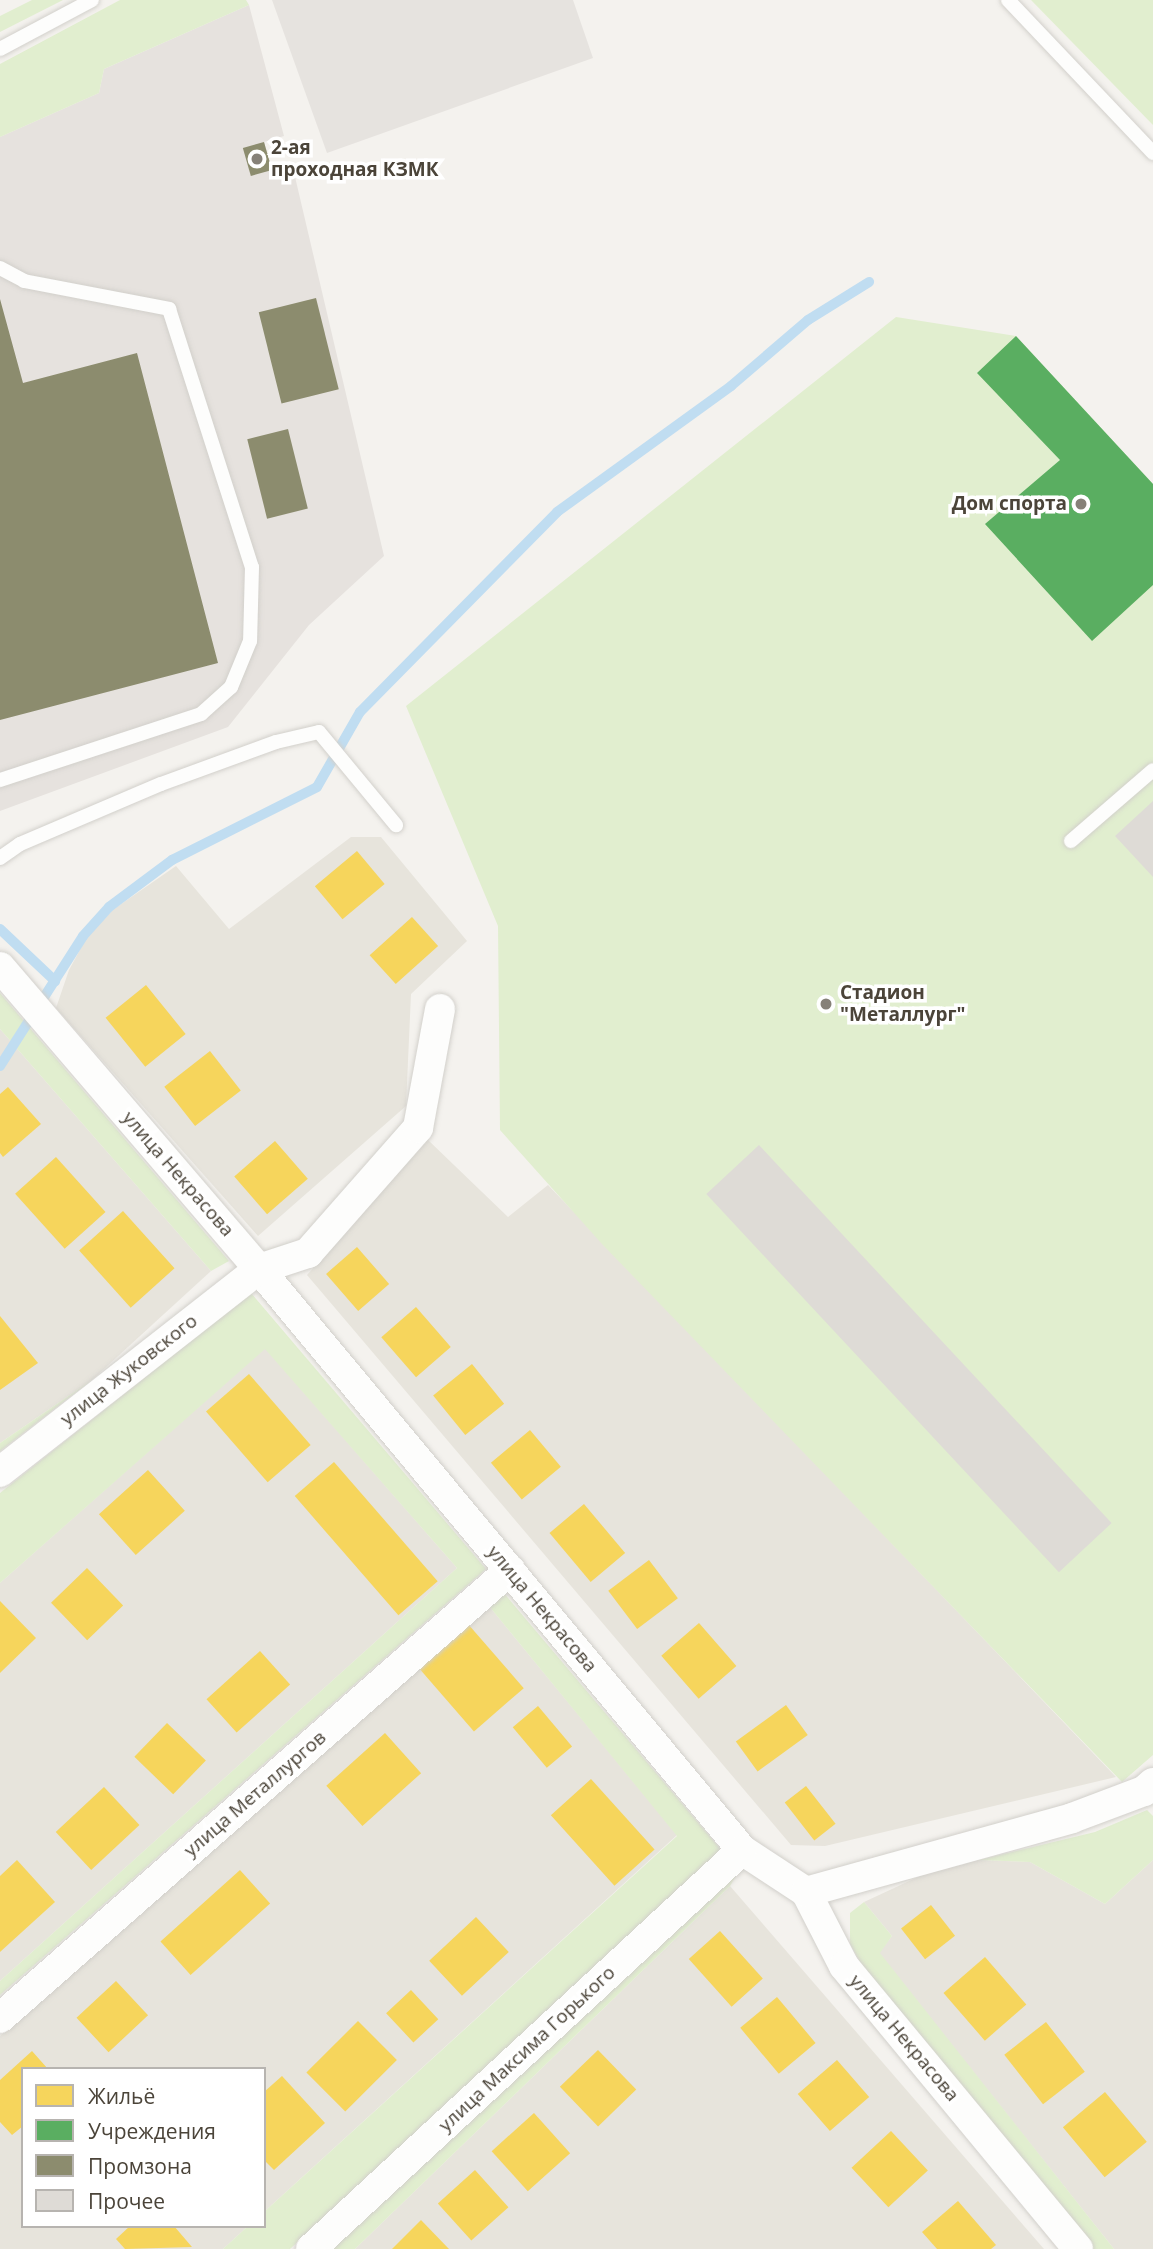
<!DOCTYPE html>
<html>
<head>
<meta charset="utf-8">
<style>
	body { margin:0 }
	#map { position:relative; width:1153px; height:2249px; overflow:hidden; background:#f4f2ee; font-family:"Open Sans",sans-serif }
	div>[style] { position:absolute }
	.residential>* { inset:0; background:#e7e4dc }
	.industrial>* { inset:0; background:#e6e2de }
	.green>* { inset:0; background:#e1eecf }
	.parking>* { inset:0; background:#e6e3df }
	.homes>* { inset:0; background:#f6d55c; transform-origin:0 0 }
	.public>* { inset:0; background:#5aae61 }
	.industry>* { inset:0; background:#8c8c6e; transform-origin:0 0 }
	.stream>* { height:10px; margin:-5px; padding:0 5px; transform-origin:5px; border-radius:5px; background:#c0ddf1 }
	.building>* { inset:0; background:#dedbd6; transform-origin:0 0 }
	.roads { filter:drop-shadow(0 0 2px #d2d0cb) drop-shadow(0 0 2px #d2d0cb) }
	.lane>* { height:14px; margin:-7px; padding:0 7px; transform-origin:7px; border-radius:7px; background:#fdfdfc }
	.street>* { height:30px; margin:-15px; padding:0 15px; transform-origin:15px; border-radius:15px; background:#fdfdfc }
	.dots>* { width:19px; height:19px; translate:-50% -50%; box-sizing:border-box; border:4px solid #fff; border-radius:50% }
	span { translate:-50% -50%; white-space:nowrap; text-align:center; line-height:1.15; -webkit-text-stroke:7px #fff; paint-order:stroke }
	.poi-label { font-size:19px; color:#4b4439; font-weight:700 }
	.left { translate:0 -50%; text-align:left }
	.right { translate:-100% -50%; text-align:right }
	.street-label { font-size:19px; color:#4b4439 }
	.legend { position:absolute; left:21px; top:2067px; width:245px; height:161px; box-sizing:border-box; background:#fff; border:2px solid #b7b4b0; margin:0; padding:9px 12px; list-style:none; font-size:21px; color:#4b4439 }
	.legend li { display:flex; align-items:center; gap:14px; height:35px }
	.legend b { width:35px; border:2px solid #b7b4b0 }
</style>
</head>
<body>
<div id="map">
	<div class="residential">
		<div style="clip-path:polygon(351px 837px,381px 837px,467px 941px,411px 994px,406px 1106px,258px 1236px,56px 1008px,69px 970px,87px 937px,114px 909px,176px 866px,229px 929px)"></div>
		<div style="clip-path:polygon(0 1029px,211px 1271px,93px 1379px,0 1443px)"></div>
		<div style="clip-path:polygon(428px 1140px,508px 1217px,548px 1185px,1116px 1777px,825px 1846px,791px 1845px,307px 1275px)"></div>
		<div style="clip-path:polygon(265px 1348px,457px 1568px,0 1981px,0 1583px)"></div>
		<div style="clip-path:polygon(489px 1606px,677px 1835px,264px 2212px,264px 2069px,23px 2069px,23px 2226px,248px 2226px,223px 2249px,0 2249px,0 2036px)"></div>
		<div style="clip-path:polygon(979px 1860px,1030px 1862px,1105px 1904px,1153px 1860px,1153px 2249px,1114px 2249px,879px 1953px,892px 1936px,864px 1902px,920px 1876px)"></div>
		<div style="clip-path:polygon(730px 1886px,1044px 2249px,355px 2249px)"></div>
	</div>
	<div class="industrial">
		<div style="clip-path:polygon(249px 5px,284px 136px,264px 142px,272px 170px,292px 164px,384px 556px,309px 625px,228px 727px,0 811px,0 137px,99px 93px,104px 69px)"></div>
	</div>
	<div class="green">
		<div style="clip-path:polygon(32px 0,63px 0,0 32px,0 16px)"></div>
		<div style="clip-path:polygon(120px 0,246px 0,249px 5px,104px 69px,99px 93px,0 137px,0 64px)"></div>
		<div style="clip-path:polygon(1031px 0,1153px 0,1153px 125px)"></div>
		<div style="clip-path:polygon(896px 317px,1016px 336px,1153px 484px,1153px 1755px,1122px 1782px,602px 1244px,500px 1130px,498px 926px,406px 706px)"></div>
		<div style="clip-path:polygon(0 993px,229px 1261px,211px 1271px,0 1029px)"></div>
		<div style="clip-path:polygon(251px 1293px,486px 1569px,0 1995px,0 1981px,457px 1568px,265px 1349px,0 1583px,0 1493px)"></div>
		<div style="clip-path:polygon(93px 1379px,0 1451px,0 1443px)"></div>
		<div style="clip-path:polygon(503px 1592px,723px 1852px,290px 2249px,223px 2249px,248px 2226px,264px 2226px,264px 2212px,677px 1836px,489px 1606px)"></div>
		<div style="clip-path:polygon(1147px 1810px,1153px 1816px,1153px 1860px,1105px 1904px,1030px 1862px,979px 1860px,1095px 1832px)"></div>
		<div style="clip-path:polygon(741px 1867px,730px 1886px,355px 2249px,331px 2249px)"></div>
		<div style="clip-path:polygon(864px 1902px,892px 1936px,880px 1953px,1114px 2249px,1093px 2249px,869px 1978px,850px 1944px,850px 1913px)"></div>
	</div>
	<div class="parking">
		<div style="clip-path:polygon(272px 0,573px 0,593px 58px,327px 153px)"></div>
	</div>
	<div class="homes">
		<div style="left:357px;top:851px;width:43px;height:55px;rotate:50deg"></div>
		<div style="left:412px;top:917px;width:39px;height:57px;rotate:48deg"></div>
		<div style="left:146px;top:985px;width:63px;height:52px;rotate:51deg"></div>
		<div style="left:210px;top:1051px;width:50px;height:58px;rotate:52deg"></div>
		<div style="clip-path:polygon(8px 1087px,41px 1124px,3px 1157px,0 1153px,0 1094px)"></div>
		<div style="left:275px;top:1141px;width:50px;height:54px;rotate:49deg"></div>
		<div style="left:56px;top:1157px;width:74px;height:55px;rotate:48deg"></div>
		<div style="left:123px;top:1211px;width:77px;height:59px;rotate:48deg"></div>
		<div style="left:357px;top:1247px;width:49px;height:41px;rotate:49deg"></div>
		<div style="left:416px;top:1307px;width:53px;height:46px;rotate:49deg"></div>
		<div style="clip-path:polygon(0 1316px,38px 1363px,0 1390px)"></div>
		<div style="left:472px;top:1364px;width:51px;height:50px;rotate:51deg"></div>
		<div style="left:249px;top:1374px;width:94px;height:57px;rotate:49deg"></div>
		<div style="left:530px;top:1430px;width:48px;height:51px;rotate:50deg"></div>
		<div style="left:334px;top:1462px;width:158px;height:52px;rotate:49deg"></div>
		<div style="left:148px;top:1470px;width:55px;height:66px;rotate:48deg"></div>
		<div style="left:584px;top:1504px;width:64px;height:45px;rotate:50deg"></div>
		<div style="left:649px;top:1560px;width:48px;height:51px;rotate:53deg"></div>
		<div style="left:87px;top:1568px;width:52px;height:50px;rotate:46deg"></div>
		<div style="clip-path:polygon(0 1601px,36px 1638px,0 1673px)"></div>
		<div style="left:699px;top:1623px;width:57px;height:50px;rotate:49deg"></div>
		<div style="left:468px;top:1624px;width:85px;height:66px;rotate:49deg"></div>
		<div style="left:260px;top:1651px;width:45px;height:72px;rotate:48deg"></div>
		<div style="left:786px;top:1705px;width:37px;height:62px;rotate:54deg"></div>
		<div style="left:538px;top:1706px;width:53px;height:33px;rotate:50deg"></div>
		<div style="left:167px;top:1723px;width:54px;height:47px;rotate:44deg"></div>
		<div style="left:385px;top:1733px;width:54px;height:79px;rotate:48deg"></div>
		<div style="left:591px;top:1779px;width:95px;height:54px;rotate:48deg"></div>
		<div style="left:806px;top:1786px;width:48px;height:27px;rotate:52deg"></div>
		<div style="left:104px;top:1787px;width:52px;height:66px;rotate:47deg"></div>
		<div style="clip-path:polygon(17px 1860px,55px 1902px,0 1952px,0 1876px)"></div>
		<div style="left:240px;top:1870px;width:45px;height:107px;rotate:48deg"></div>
		<div style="left:931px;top:1905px;width:39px;height:38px;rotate:52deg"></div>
		<div style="left:476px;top:1917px;width:48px;height:64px;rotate:47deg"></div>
		<div style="left:720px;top:1931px;width:64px;height:42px;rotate:48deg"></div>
		<div style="left:985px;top:1957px;width:63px;height:55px;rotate:49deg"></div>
		<div style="left:116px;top:1981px;width:47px;height:54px;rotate:47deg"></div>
		<div style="left:411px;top:1990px;width:40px;height:34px;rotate:47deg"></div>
		<div style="left:777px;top:1997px;width:60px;height:48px;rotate:50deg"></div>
		<div style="left:358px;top:2021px;width:55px;height:73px;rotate:45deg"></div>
		<div style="left:1046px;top:2022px;width:63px;height:53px;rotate:52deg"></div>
		<div style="left:598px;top:2050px;width:55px;height:53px;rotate:46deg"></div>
		<div style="clip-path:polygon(32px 2051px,48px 2069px,23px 2069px,23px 2126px,12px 2135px,0 2122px,0 2080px)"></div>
		<div style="left:837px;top:2060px;width:49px;height:52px;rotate:49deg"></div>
		<div style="clip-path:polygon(282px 2076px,325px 2123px,274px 2170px,264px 2160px,264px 2092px)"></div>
		<div style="left:1105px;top:2092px;width:65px;height:55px;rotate:50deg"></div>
		<div style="left:534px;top:2113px;width:54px;height:57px;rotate:48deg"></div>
		<div style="left:891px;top:2131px;width:54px;height:54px;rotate:47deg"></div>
		<div style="left:475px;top:2170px;width:50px;height:50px;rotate:48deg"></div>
		<div style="clip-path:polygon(958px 2201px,996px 2245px,991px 2249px,937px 2249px,922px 2232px)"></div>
		<div style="clip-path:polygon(421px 2220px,449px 2249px,392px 2249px)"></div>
		<div style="clip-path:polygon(130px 2226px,174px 2226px,192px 2247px,125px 2249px,116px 2239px)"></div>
	</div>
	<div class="public">
		<div style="clip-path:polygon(1016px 336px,1153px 484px,1153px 585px,1092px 641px,985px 524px,1060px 460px,977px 373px)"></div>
	</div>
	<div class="industry">
		<div style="left:264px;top:142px;width:29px;height:22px;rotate:74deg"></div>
		<div style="left:316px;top:298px;width:94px;height:59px;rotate:76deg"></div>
		<div style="clip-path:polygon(0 299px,23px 383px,137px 353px,218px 663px,0 720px)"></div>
		<div style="left:288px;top:429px;width:82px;height:42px;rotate:76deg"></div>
	</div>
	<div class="stream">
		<div style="left:0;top:929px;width:76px;rotate:43.4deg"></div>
		<div style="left:0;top:1066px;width:154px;rotate:-57.4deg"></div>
		<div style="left:83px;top:936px;width:39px;rotate:-48deg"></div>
		<div style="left:109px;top:907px;width:79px;rotate:-36.7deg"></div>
		<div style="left:172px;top:860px;width:162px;rotate:-26.7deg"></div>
		<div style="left:317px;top:787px;width:86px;rotate:-60.2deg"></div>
		<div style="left:360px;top:712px;width:281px;rotate:-45.4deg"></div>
		<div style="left:557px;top:512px;width:215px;rotate:-35.9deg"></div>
		<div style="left:731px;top:386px;width:101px;rotate:-40.6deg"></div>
		<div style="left:808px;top:320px;width:72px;rotate:-31.9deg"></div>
	</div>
	<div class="building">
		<div style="clip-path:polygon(1153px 801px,1153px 877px,1115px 836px)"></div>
		<div style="left:759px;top:1145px;width:517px;height:72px;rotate:47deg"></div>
	</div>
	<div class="roads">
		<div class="lane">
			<div style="left:1008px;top:0;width:211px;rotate:46.5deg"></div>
			<div style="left:0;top:49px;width:104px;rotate:-28deg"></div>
			<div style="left:0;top:268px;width:27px;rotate:28deg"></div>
			<div style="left:24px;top:281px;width:148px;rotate:10.9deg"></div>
			<div style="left:169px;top:309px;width:271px;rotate:72.2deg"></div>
			<div style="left:252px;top:567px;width:74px;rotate:91.5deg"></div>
			<div style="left:250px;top:641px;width:50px;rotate:112.4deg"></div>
			<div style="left:231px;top:687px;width:40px;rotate:138deg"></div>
			<div style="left:201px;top:714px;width:212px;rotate:161.8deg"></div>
			<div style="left:1071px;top:841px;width:108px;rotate:-40.9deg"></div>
			<div style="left:0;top:858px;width:24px;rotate:-35deg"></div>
			<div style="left:20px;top:844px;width:153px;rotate:-23.1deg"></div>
			<div style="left:161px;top:784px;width:122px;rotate:-20.1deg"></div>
			<div style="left:276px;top:742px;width:44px;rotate:-13.1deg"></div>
			<div style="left:319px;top:732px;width:121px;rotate:50.4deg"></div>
		</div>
		<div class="street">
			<div style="left:0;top:967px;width:398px;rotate:49.4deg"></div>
			<div style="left:259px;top:1269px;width:756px;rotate:50.26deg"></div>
			<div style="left:742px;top:1850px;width:77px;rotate:33.3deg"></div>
			<div style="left:806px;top:1892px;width:83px;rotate:62.8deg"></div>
			<div style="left:844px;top:1966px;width:367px;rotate:50.4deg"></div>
			<div style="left:0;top:1472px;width:329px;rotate:-38.1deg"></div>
			<div style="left:259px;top:1269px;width:52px;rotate:-18.1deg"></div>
			<div style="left:308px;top:1253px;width:167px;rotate:-48.7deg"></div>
			<div style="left:418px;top:1128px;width:121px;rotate:-79.5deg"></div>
			<div style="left:806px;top:1892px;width:276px;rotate:-15.5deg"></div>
			<div style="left:1072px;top:1818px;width:77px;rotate:-20.6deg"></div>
			<div style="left:1144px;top:1791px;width:12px;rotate:-42deg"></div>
			<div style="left:0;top:2018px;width:679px;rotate:-41.3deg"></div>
			<div style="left:311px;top:2249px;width:587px;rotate:-42.79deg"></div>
		</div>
	</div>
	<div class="dots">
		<div style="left:257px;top:159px;background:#868178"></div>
		<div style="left:1081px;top:504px;background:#868178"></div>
		<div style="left:826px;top:1004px;background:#868178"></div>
	</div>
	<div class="poi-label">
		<span class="left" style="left:271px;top:159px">2-ая<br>проходная КЗМК</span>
		<span class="right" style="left:1067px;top:504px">Дом спорта</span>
		<span class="left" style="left:840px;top:1004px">Стадион<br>"Металлург"</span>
	</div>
	<div class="street-label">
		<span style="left:178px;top:1174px;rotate:49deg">улица Некрасова</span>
		<span style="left:129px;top:1370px;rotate:-38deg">улица Жуковского</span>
		<span style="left:542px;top:1609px;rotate:50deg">улица Некрасова</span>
		<span style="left:255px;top:1794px;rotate:-41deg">улица Металлургов</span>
		<span style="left:904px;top:2038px;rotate:50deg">улица Некрасова</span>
		<span style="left:527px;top:2049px;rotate:-43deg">улица Максима Горького</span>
	</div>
	<ul class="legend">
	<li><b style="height:19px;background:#f6d55c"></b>Жильё</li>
	<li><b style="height:19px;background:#5aae61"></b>Учреждения</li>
	<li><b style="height:19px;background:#8c8c6e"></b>Промзона</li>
	<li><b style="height:19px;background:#dedbd6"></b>Прочее</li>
	</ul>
</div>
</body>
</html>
